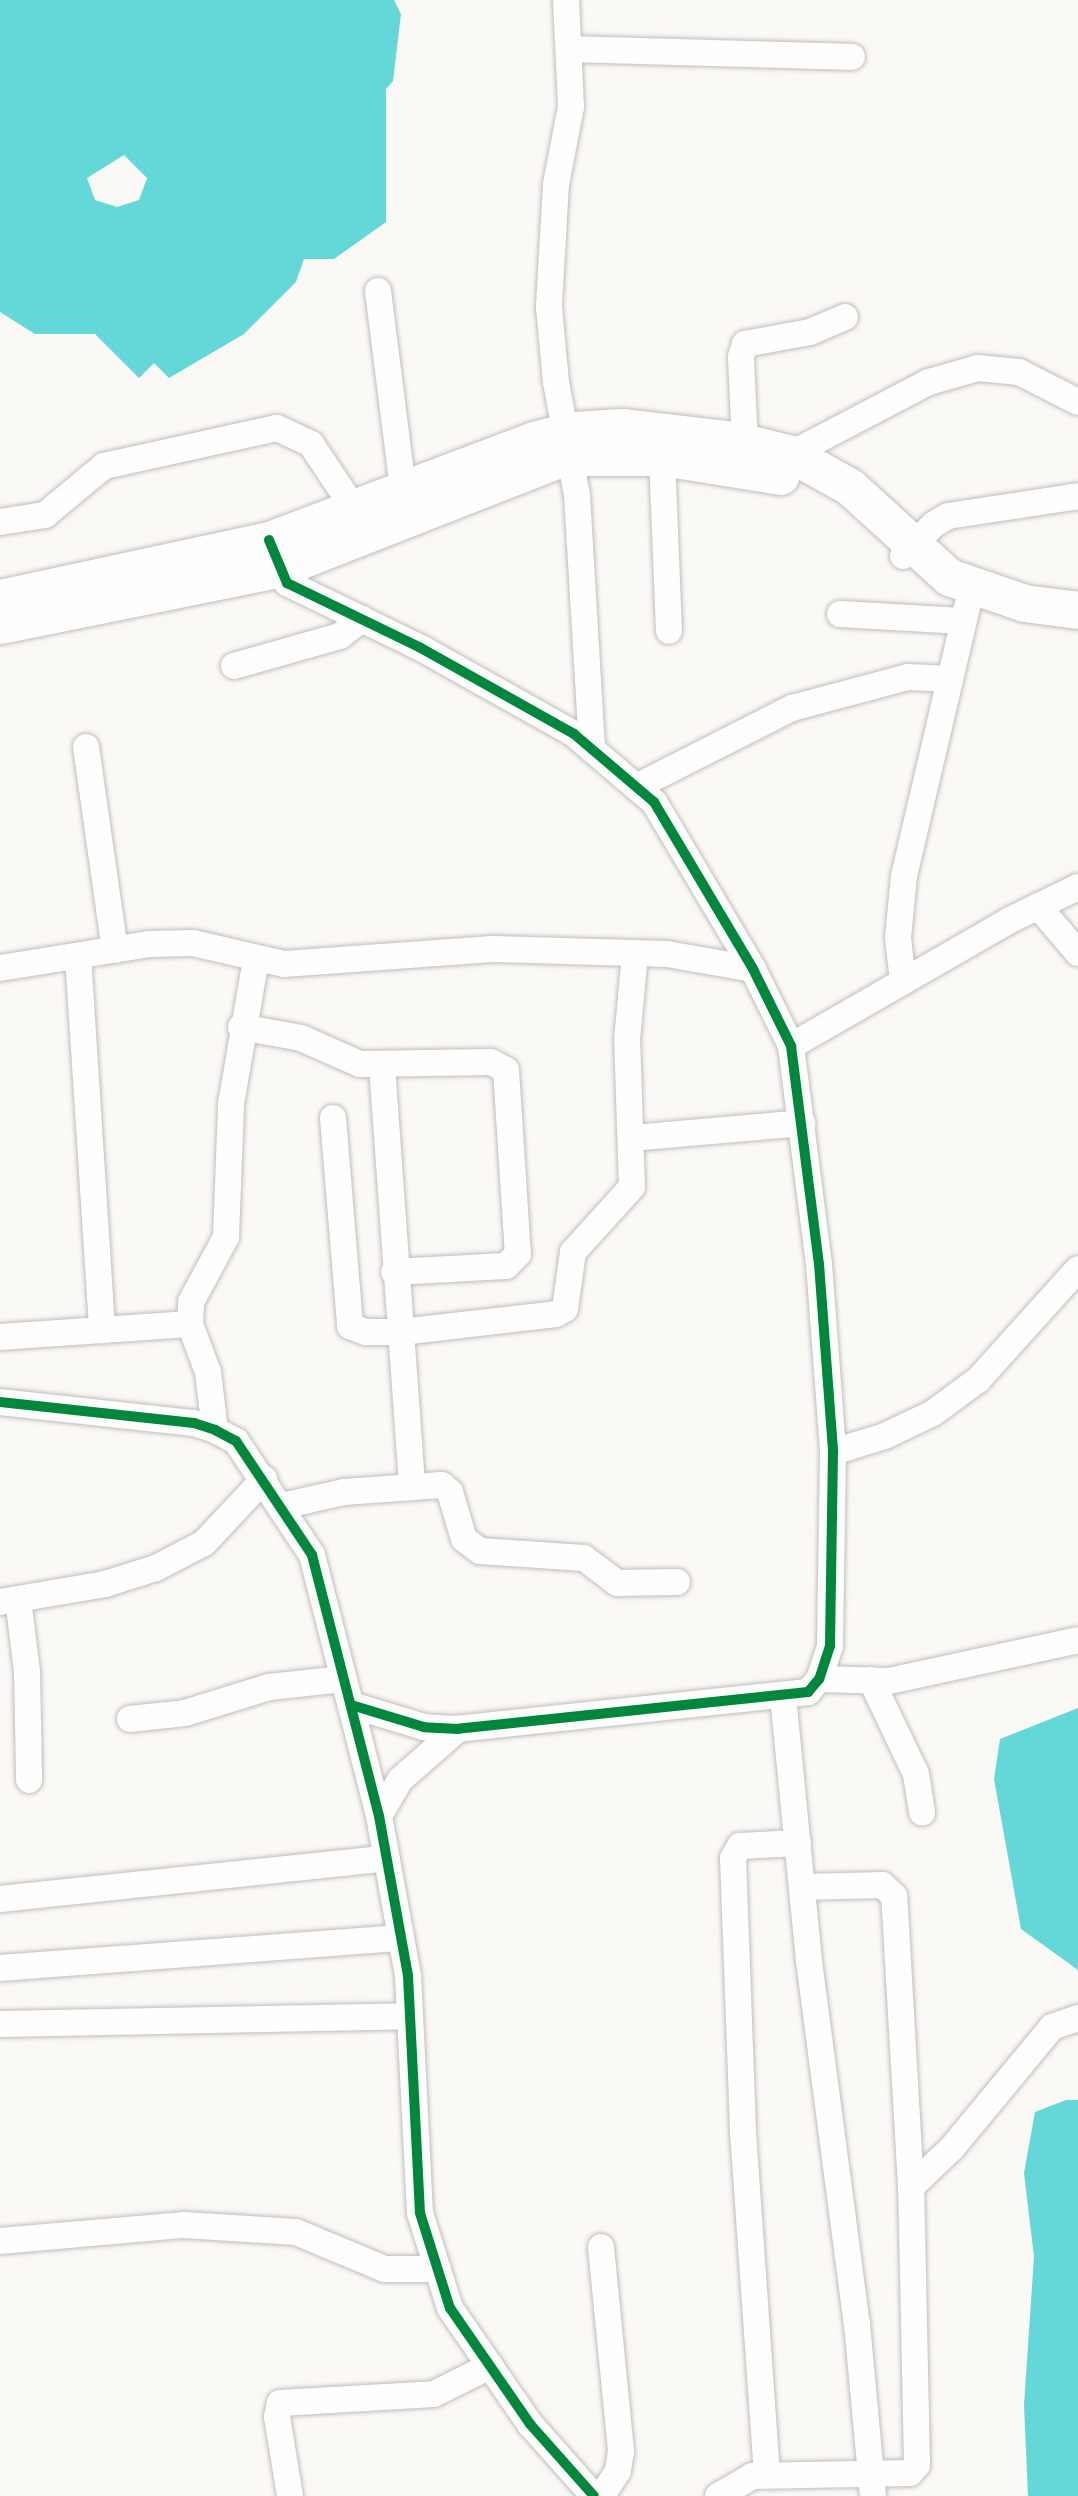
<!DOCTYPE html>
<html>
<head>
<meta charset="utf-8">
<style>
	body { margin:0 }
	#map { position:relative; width:1078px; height:2496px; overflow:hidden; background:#fbf9f6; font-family:Lora,serif }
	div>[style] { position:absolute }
	.water>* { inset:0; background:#64d7d8 }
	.roads { filter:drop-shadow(0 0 2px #c1beba) drop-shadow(0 0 2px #c1beba) }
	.street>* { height:26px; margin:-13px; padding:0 13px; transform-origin:13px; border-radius:13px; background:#fefefe }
	.secondary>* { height:37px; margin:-18.5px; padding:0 18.5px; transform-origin:18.5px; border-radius:18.5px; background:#fefefe }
	.cycleway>* { height:10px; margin:-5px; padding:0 5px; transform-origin:5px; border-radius:5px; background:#00873e }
	span { translate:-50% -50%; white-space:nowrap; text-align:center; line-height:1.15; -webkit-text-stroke:5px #fefaf3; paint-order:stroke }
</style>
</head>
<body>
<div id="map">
	<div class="water">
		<div style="clip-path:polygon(evenodd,0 0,394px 0,401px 14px,393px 81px,386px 89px,386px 222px,334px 259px,304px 259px,296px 282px,244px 334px,169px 378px,154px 363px,139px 378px,95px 334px,35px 334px,0 312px,0 0,124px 155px,147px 178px,139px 200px,117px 207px,95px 200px,87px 178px,124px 155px)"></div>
		<div style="clip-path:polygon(1078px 1708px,1078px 1970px,1021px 1929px,994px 1779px,1000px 1739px)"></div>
		<div style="clip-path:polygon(1066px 2100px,1078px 2100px,1078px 2496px,1028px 2496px,1024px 2405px,1034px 2257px,1024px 2173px,1035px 2112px)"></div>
	</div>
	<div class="roads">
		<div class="street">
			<div style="left:566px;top:0;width:107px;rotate:87.3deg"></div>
			<div style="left:571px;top:107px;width:78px;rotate:101deg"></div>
			<div style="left:556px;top:184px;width:123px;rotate:93.3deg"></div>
			<div style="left:549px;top:307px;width:75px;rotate:84.7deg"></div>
			<div style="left:556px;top:382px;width:115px;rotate:79.5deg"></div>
			<div style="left:577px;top:495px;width:255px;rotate:86.6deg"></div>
			<div style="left:572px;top:49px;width:280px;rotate:1.6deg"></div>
			<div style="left:378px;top:291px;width:216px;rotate:82.8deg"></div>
			<div style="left:745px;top:443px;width:86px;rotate:-92.7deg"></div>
			<div style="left:741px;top:357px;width:14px;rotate:-73deg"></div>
			<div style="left:745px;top:344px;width:66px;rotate:-10.5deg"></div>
			<div style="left:810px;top:332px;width:38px;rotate:-23deg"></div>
			<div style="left:662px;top:457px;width:174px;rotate:87.7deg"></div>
			<div style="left:783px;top:465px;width:14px;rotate:-54deg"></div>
			<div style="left:791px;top:454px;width:156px;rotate:-27.6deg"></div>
			<div style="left:929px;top:382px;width:51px;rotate:-15.9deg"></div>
			<div style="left:978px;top:368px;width:41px;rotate:5.6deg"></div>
			<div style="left:1019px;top:372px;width:66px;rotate:27deg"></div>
			<div style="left:0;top:522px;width:46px;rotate:-8.8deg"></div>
			<div style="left:45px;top:515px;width:77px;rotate:-39.7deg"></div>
			<div style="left:104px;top:466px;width:177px;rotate:-12.4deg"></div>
			<div style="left:277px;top:428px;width:38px;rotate:25deg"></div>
			<div style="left:311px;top:444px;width:94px;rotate:56.3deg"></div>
			<div style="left:274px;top:555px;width:31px;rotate:65deg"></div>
			<div style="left:287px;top:583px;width:149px;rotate:25.9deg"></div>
			<div style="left:421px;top:648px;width:176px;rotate:29.3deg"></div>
			<div style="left:574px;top:734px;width:105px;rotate:40.4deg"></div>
			<div style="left:654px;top:802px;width:194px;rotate:59.3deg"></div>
			<div style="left:753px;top:969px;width:86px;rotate:63.7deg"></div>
			<div style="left:791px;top:1046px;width:220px;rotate:82.7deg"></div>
			<div style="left:819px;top:1264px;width:189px;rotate:85.7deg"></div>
			<div style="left:833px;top:1452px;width:194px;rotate:90.9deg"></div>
			<div style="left:830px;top:1646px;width:35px;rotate:108deg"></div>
			<div style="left:819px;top:1679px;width:17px;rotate:130deg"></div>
			<div style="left:808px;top:1692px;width:352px;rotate:174deg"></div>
			<div style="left:458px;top:1729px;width:34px;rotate:-177deg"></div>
			<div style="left:424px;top:1727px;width:76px;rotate:-163.2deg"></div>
			<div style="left:903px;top:556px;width:43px;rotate:-45.9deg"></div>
			<div style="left:933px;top:525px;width:17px;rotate:-31deg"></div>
			<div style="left:948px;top:516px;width:132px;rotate:-8.7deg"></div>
			<div style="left:840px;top:614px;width:123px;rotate:3.3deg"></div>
			<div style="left:234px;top:666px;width:110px;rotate:-15.8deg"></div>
			<div style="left:340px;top:636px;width:28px;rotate:-38deg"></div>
			<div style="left:86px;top:747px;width:205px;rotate:81.9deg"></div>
			<div style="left:636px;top:787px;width:175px;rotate:-26.9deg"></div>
			<div style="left:792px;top:708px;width:120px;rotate:-15deg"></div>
			<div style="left:908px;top:677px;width:42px;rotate:2.7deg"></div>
			<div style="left:1038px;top:906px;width:62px;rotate:49.6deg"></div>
			<div style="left:78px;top:956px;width:375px;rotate:86.3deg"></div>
			<div style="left:0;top:968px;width:152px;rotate:-9.1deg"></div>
			<div style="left:150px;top:944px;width:43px;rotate:-1.3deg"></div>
			<div style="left:193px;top:943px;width:93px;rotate:13deg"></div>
			<div style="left:284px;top:964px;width:209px;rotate:-4.1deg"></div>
			<div style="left:492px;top:949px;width:175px;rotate:1.6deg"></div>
			<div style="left:667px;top:954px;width:87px;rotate:9.9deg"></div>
			<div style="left:903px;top:981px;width:43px;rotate:-96.6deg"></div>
			<div style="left:898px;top:938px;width:62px;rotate:-84.5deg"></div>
			<div style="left:904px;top:876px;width:297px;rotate:-76.8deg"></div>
			<div style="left:241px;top:1027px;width:61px;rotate:10.4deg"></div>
			<div style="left:301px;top:1038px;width:64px;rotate:23.8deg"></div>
			<div style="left:360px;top:1064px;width:131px;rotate:-0.9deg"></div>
			<div style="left:491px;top:1062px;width:17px;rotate:28deg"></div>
			<div style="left:506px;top:1070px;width:184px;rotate:86.3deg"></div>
			<div style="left:518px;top:1254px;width:17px;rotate:135deg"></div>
			<div style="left:506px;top:1266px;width:112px;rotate:176.9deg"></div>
			<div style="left:791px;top:1046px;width:250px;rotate:-29.9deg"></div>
			<div style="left:1008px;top:921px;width:78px;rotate:-25.9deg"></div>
			<div style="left:382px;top:1066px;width:422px;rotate:85.9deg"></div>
			<div style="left:333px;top:1118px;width:209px;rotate:85.3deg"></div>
			<div style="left:350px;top:1326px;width:17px;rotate:21deg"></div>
			<div style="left:366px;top:1332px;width:35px"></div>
			<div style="left:401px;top:1332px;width:156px;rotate:-6.6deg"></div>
			<div style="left:556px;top:1314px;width:10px;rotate:-29deg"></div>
			<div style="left:565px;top:1309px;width:58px;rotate:-82deg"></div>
			<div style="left:573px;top:1252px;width:88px;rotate:-47.8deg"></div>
			<div style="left:632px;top:1187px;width:147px;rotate:-91.9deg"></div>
			<div style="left:627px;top:1040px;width:87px;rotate:-84.7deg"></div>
			<div style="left:632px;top:1138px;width:171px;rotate:-5deg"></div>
			<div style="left:0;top:1337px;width:190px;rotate:-3.9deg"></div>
			<div style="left:0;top:1402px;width:195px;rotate:6.2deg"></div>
			<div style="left:194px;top:1423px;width:22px;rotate:18deg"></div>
			<div style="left:215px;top:1430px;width:24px;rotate:28deg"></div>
			<div style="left:236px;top:1441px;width:137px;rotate:56.3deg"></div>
			<div style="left:312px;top:1555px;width:269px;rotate:75.6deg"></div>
			<div style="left:379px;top:1816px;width:163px;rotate:79.7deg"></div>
			<div style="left:408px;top:1976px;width:237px;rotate:87.1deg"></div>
			<div style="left:420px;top:2213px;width:100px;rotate:72.5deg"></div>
			<div style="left:450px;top:2308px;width:141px;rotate:55.4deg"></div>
			<div style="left:530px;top:2424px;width:96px;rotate:48.4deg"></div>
			<div style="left:215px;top:1430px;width:58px;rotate:-96.9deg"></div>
			<div style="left:208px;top:1372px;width:51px;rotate:-110.6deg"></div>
			<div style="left:190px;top:1324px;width:22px;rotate:-87deg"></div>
			<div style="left:191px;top:1302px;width:74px;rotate:-61.7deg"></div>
			<div style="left:226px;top:1237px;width:133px;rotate:-87.8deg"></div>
			<div style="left:231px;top:1104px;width:147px;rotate:-80.2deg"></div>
			<div style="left:833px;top:1452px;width:54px;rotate:-17.1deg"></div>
			<div style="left:885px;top:1436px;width:53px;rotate:-25.6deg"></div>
			<div style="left:933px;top:1413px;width:56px;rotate:-36.3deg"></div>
			<div style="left:978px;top:1380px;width:149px;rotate:-48deg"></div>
			<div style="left:282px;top:1506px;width:64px;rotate:-12.7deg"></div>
			<div style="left:344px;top:1492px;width:98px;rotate:-4.1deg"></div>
			<div style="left:442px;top:1485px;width:11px;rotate:41deg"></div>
			<div style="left:450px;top:1492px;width:49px;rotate:73.4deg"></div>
			<div style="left:464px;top:1539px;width:20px;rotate:37deg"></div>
			<div style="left:480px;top:1551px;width:104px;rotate:3.9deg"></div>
			<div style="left:584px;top:1558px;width:41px;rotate:37.1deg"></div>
			<div style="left:617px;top:1583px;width:60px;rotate:-1deg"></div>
			<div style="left:18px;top:1599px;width:73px;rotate:82.9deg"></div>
			<div style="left:27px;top:1671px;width:109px;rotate:88.9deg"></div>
			<div style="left:0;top:1602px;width:107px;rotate:-9.7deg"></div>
			<div style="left:105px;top:1584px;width:53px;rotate:-17.4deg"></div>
			<div style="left:156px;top:1568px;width:54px;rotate:-27.5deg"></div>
			<div style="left:204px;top:1543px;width:88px;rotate:-46.8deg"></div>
			<div style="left:819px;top:1679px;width:70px;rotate:1.6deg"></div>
			<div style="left:889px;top:1681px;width:193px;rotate:-12.2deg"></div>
			<div style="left:871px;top:1680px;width:104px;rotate:64.4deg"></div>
			<div style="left:916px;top:1774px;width:39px;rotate:81deg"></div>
			<div style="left:783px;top:1696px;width:266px;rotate:84.4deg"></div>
			<div style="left:809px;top:1961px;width:366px;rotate:82.5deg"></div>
			<div style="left:857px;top:2324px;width:173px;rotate:84.7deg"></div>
			<div style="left:130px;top:1719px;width:55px;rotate:-6.2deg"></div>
			<div style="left:185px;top:1713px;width:88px;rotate:-17.2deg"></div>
			<div style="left:269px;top:1687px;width:75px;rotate:-6.1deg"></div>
			<div style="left:379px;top:1816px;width:42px;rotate:-59.7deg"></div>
			<div style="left:400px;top:1780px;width:77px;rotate:-41.3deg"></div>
			<div style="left:0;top:1899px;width:389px;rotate:-6deg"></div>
			<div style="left:0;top:1968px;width:402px;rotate:-4.3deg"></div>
			<div style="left:0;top:2024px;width:410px;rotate:-1.1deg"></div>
			<div style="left:911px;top:2187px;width:57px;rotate:-43.6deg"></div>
			<div style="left:952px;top:2148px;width:157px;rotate:-50.4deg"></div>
			<div style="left:1052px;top:2027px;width:28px;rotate:-19deg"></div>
			<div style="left:0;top:2241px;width:185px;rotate:-5deg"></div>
			<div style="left:184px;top:2225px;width:112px;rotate:3.6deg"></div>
			<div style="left:296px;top:2232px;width:96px;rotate:22.6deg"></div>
			<div style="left:385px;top:2269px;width:53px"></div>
			<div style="left:601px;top:2247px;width:205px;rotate:84.4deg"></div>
			<div style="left:621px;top:2451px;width:20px;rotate:99deg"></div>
			<div style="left:618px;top:2471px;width:30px;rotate:123deg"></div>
			<div style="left:767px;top:2475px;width:346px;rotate:-94deg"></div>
			<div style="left:743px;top:2130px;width:272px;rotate:-92.1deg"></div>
			<div style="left:733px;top:1858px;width:14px;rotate:-60deg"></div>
			<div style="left:740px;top:1846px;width:58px;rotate:-3deg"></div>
			<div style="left:290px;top:2496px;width:80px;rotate:-99.3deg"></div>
			<div style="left:277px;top:2417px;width:14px;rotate:-78deg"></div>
			<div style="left:280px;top:2403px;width:154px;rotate:-3.3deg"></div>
			<div style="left:434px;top:2394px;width:63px;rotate:-26.6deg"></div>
			<div style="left:718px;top:2496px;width:39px;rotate:-30deg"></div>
			<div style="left:752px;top:2476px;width:158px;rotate:-1.1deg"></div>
			<div style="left:910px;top:2473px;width:11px;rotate:-49deg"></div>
			<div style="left:917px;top:2465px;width:278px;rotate:-91.2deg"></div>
			<div style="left:911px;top:2187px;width:291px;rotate:-93.3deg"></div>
			<div style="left:894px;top:1896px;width:16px;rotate:-137deg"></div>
			<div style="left:882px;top:1885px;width:80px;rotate:178.6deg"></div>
		</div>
		<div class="secondary">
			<div style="left:0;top:598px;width:275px;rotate:-12.2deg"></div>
			<div style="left:269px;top:540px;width:283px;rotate:-20.7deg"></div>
			<div style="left:534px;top:440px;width:40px;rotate:-14.4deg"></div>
			<div style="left:573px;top:430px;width:49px;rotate:-3.5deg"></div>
			<div style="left:622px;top:427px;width:114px;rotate:6.6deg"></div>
			<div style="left:735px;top:440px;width:58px;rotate:14deg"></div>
			<div style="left:791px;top:454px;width:68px;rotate:29.2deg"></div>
			<div style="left:850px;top:487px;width:134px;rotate:42.3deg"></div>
			<div style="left:949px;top:577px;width:79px;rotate:19.1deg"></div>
			<div style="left:1024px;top:603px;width:54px;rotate:7.4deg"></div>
			<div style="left:0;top:625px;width:284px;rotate:-11.4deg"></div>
			<div style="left:278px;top:569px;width:307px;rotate:-21.4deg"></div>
			<div style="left:564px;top:457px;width:98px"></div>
			<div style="left:662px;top:457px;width:120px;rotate:9.1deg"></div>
		</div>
	</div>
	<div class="cycleway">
		<div style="left:269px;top:540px;width:47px;rotate:67.3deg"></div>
		<div style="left:287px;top:583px;width:149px;rotate:25.9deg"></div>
		<div style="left:421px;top:648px;width:176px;rotate:29.3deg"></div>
		<div style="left:574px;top:734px;width:105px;rotate:40.4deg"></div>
		<div style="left:654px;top:802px;width:194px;rotate:59.3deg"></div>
		<div style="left:753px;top:969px;width:86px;rotate:63.7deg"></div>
		<div style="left:791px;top:1046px;width:220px;rotate:82.7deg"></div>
		<div style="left:819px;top:1264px;width:189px;rotate:85.7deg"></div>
		<div style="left:833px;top:1452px;width:194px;rotate:90.9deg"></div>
		<div style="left:830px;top:1646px;width:35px;rotate:108deg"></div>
		<div style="left:819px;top:1679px;width:17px;rotate:130deg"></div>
		<div style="left:808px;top:1692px;width:352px;rotate:174deg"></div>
		<div style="left:458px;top:1729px;width:34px;rotate:-177deg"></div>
		<div style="left:424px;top:1727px;width:76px;rotate:-163.2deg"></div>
		<div style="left:0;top:1402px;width:195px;rotate:6.2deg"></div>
		<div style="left:194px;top:1423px;width:22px;rotate:18deg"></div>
		<div style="left:215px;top:1430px;width:24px;rotate:28deg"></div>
		<div style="left:236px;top:1441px;width:137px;rotate:56.3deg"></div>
		<div style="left:312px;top:1555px;width:269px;rotate:75.6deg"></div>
		<div style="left:379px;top:1816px;width:163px;rotate:79.7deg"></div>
		<div style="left:408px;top:1976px;width:237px;rotate:87.1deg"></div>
		<div style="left:420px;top:2213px;width:100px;rotate:72.5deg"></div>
		<div style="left:450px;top:2308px;width:141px;rotate:55.4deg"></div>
		<div style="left:530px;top:2424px;width:96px;rotate:48.4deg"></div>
	</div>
</div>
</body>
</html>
